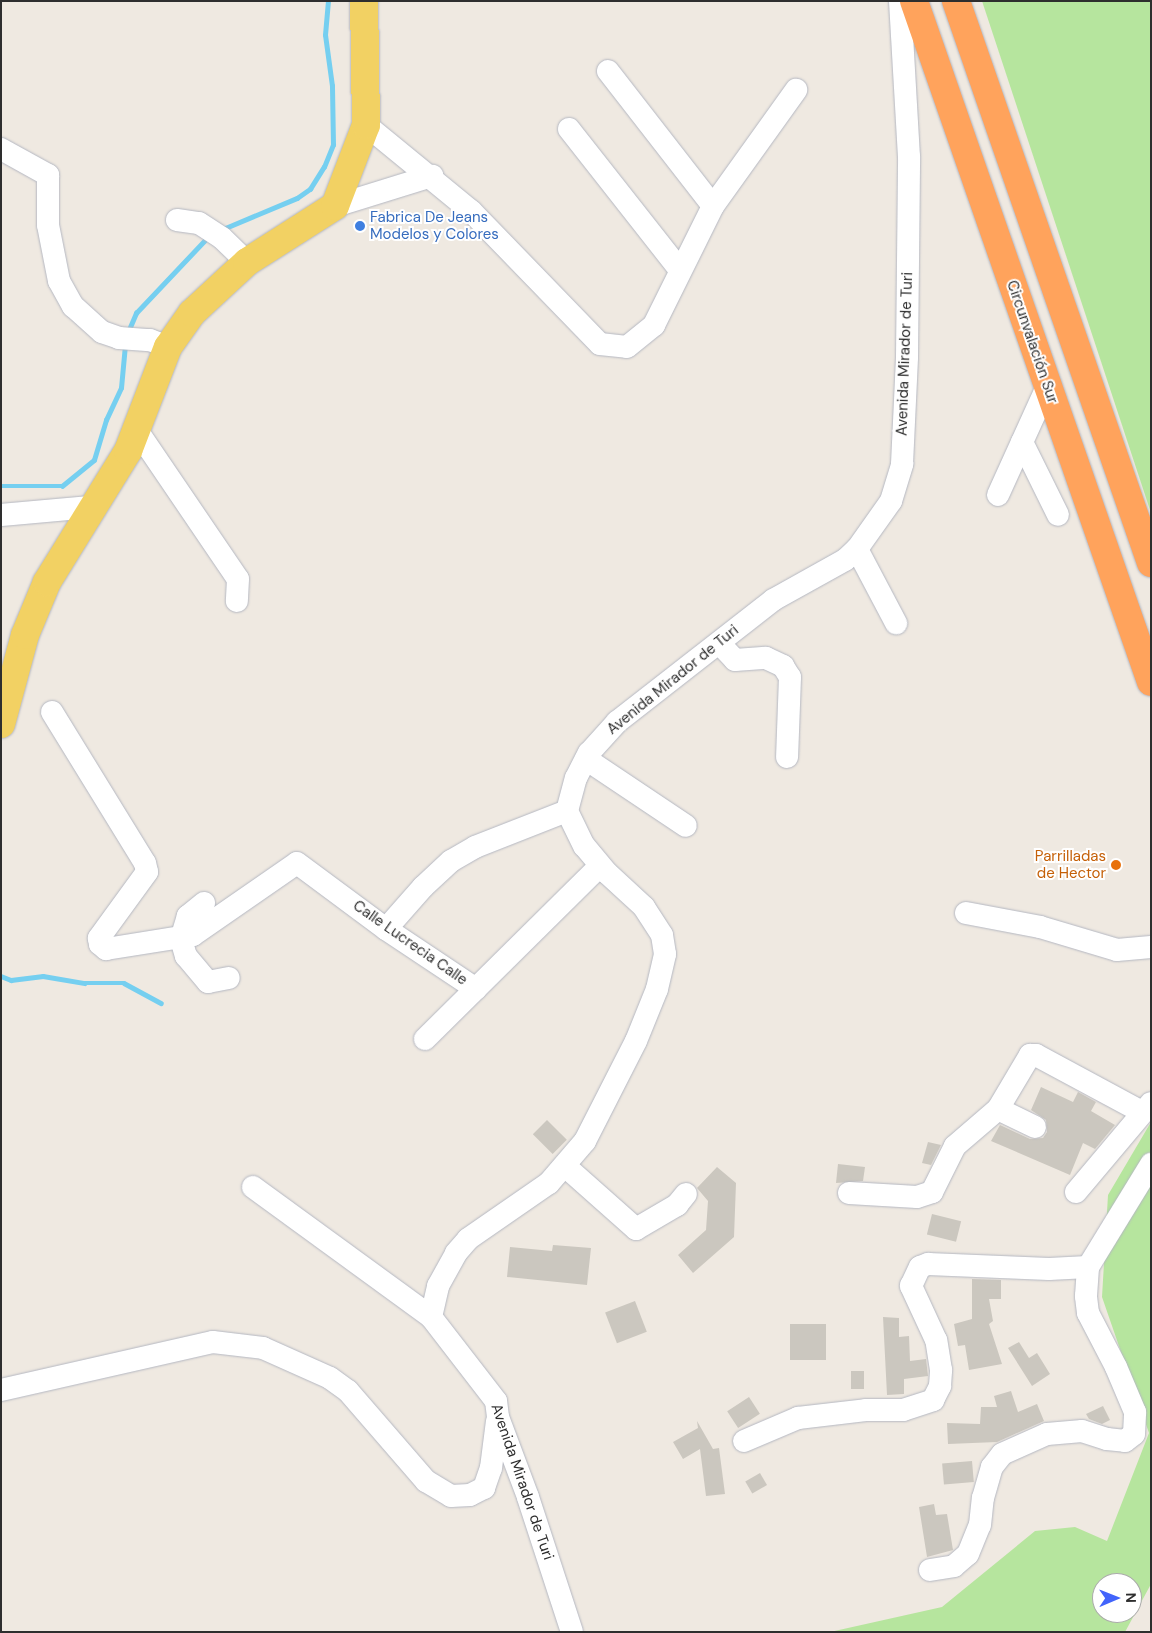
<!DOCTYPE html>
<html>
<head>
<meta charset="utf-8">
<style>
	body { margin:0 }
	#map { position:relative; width:1152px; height:1633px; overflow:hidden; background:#efe9e1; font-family:"DM Sans",sans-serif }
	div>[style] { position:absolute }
	.green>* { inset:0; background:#b6e59e }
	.stream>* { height:4.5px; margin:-2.25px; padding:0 2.25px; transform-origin:2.25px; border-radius:2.25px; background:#75cff0 }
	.building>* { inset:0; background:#cbc7bf; transform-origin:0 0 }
	.roads { filter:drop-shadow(0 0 1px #b4b7c1) drop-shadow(0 0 1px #b4b7c1) }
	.minor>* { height:22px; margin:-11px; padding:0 11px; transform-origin:11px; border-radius:11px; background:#fff }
	.major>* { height:28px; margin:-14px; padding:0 14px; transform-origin:14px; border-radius:14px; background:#f2d163 }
	.highway>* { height:28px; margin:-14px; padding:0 14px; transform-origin:14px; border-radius:14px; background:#ffa35c }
	.dots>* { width:14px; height:14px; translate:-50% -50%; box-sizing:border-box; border:2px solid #fff; border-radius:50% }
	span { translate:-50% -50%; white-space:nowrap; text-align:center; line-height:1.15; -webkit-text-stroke:4px #fff; paint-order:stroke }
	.shop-label { font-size:15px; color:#366cbe }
	.left { translate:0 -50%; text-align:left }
	.street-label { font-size:15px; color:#2e2e2e }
	.food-label { font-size:15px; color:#c56008 }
	.right { translate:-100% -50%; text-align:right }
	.frame { position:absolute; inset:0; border:2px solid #2e2e2e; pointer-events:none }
	.north { position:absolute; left:1092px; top:1573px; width:50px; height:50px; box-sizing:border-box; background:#fff; border:1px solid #ababab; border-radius:50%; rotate:89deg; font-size:14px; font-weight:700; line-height:20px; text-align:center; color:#2e2e2e }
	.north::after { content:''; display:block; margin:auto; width:18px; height:22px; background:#4264fb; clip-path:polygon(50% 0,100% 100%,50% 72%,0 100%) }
</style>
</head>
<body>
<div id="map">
	<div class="green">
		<div style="clip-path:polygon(982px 1px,1151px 1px,1151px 513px)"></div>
		<div style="clip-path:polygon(evenodd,1151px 1122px,1151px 1584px,1125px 1632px,830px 1632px,942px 1607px,1035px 1531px,1075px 1527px,1107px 1541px,1149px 1433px,1102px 1297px,1108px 1195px,1151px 1122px,1102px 1583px,1132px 1583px,1132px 1613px,1102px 1613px,1102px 1583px)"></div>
	</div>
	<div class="stream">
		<div style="left:223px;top:229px;width:80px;rotate:-22.7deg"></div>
		<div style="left:297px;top:198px;width:16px;rotate:-35deg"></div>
		<div style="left:310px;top:189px;width:26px;rotate:-58deg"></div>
		<div style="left:324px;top:167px;width:24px;rotate:-68deg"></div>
		<div style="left:333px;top:145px;width:59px;rotate:-91deg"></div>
		<div style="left:332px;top:86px;width:51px;rotate:-97.8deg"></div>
		<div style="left:325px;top:35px;width:34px;rotate:-85deg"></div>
		<div style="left:128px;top:332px;width:21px;rotate:-67deg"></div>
		<div style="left:136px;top:313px;width:103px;rotate:-46.6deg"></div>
		<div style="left:1px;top:486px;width:61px"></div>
		<div style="left:62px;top:486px;width:41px;rotate:-39.1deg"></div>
		<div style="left:94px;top:460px;width:42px;rotate:-73.3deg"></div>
		<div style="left:106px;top:420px;width:35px;rotate:-65deg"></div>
		<div style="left:121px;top:388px;width:43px;rotate:-84.7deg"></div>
		<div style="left:1px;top:976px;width:11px;rotate:22deg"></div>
		<div style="left:11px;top:980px;width:32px;rotate:-7deg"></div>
		<div style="left:43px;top:976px;width:42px;rotate:9.7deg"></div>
		<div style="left:84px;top:983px;width:40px"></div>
		<div style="left:124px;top:983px;width:42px;rotate:28.4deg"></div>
	</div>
	<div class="building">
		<div style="clip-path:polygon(1041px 1087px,1073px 1102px,1078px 1092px,1096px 1102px,1091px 1111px,1115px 1125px,1095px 1149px,1083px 1143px,1070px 1175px,991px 1141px,1000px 1125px,1030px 1139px,1043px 1138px,1047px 1132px,1046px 1120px,1031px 1110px)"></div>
		<div style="left:547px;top:1120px;width:28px;height:20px;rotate:45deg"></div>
		<div style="clip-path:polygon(928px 1142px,941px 1145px,931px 1165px,922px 1163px)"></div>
		<div style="clip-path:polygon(838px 1164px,865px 1167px,863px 1181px,836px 1183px)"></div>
		<div style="clip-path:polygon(717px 1167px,736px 1183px,734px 1237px,693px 1273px,678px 1255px,706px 1230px,708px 1201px,697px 1188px)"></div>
		<div style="left:932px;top:1214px;width:30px;height:21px;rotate:14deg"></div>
		<div style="clip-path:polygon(553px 1245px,591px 1248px,587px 1285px,507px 1277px,510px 1247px,552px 1251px)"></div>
		<div style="clip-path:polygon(972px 1279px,1001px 1280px,1001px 1299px,989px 1299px,993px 1321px,989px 1324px,1002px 1364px,969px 1370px,965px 1345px,958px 1346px,954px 1324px,972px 1319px)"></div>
		<div style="left:635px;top:1301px;width:33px;height:32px;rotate:69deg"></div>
		<div style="clip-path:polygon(883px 1317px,899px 1318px,899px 1337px,909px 1336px,910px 1361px,926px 1359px,928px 1376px,904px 1379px,904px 1394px,887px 1395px)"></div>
		<div style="left:790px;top:1324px;width:36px;height:36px"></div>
		<div style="clip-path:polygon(1019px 1342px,1029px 1358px,1037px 1353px,1050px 1374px,1032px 1386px,1008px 1348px)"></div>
		<div style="left:851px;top:1371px;width:13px;height:18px"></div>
		<div style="clip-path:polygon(1011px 1391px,1018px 1412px,1037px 1404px,1044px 1421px,997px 1442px,948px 1444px,947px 1423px,980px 1424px,981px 1407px,997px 1407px,994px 1396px)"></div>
		<div style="left:749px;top:1397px;width:20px;height:26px;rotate:57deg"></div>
		<div style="clip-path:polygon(1103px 1406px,1110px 1420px,1102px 1424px,1089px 1419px,1086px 1414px)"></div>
		<div style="clip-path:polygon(697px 1421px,713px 1449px,719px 1448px,725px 1494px,706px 1496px,700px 1449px,683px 1459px,673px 1442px,698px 1428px)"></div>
		<div style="left:972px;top:1461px;width:21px;height:30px;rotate:85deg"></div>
		<div style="left:760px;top:1473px;width:14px;height:17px;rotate:60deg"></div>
		<div style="clip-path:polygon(934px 1504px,936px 1515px,947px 1514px,953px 1550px,927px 1557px,919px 1507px)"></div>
	</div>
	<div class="roads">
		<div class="minor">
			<div style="left:366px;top:125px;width:136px;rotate:39.3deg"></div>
			<div style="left:471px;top:211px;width:185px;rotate:45.9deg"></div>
			<div style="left:600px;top:344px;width:27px;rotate:6deg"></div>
			<div style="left:627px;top:347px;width:35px;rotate:-39deg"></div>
			<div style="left:654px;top:325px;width:133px;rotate:-63.6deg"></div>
			<div style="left:713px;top:206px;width:171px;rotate:-127.9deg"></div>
			<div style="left:569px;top:129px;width:179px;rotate:51.8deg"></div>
			<div style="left:1px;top:149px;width:54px;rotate:29deg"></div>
			<div style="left:48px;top:175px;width:50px;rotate:90deg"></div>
			<div style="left:48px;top:225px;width:57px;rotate:78.9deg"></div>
			<div style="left:59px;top:281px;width:29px;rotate:61deg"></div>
			<div style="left:73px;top:306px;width:39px;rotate:42deg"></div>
			<div style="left:102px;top:332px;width:18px;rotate:19deg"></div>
			<div style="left:119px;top:338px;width:31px;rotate:4deg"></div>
			<div style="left:150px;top:340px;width:19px;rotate:21deg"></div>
			<div style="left:335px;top:206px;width:102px;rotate:-17.2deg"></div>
			<div style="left:713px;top:206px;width:143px;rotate:-54.4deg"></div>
			<div style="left:177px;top:220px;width:22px;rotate:8deg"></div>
			<div style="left:199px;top:223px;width:27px;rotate:33deg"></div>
			<div style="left:222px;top:238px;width:35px;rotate:44deg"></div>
			<div style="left:136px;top:429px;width:181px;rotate:55.8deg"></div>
			<div style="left:238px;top:579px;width:22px;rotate:93deg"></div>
			<div style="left:1022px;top:442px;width:81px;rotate:63.7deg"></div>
			<div style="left:998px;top:495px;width:119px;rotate:-65.6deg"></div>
			<div style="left:1px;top:515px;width:90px;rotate:-5.1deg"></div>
			<div style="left:857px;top:549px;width:84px;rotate:62.2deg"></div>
			<div style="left:720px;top:644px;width:22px;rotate:47deg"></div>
			<div style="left:735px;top:660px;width:31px;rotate:-4deg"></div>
			<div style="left:766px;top:658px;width:19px;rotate:25deg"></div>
			<div style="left:783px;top:666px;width:13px;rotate:58deg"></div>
			<div style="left:790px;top:677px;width:80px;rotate:92.1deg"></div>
			<div style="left:52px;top:712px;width:177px;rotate:58.4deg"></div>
			<div style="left:145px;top:863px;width:9px;rotate:77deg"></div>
			<div style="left:147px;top:872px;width:82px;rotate:126deg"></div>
			<div style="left:99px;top:938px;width:6px;rotate:81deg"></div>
			<div style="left:100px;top:944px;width:8px;rotate:40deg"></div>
			<div style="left:106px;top:949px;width:88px;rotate:-9.1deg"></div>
			<div style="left:193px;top:935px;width:126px;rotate:-34.7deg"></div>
			<div style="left:297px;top:863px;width:111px;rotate:36.6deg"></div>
			<div style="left:386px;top:929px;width:108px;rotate:33.7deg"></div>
			<div style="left:586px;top:759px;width:120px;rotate:33.8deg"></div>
			<div style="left:204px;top:903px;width:21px;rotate:141deg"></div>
			<div style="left:188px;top:916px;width:24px;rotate:107deg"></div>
			<div style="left:181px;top:939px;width:18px;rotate:74deg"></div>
			<div style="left:186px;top:956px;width:34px;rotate:50deg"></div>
			<div style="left:208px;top:982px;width:21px;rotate:-11deg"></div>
			<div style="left:966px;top:913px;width:75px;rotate:10.7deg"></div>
			<div style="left:1040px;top:927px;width:80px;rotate:16.6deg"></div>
			<div style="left:1117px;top:950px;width:34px;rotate:-5deg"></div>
			<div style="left:386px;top:929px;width:56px;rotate:-48.6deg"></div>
			<div style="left:423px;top:887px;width:38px;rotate:-43deg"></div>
			<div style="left:451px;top:861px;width:28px;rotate:-30deg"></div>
			<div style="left:475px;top:847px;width:99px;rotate:-21.4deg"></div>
			<div style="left:425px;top:1039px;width:246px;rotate:-44.7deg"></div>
			<div style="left:998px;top:1109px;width:41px;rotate:25.9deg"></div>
			<div style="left:565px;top:1166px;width:95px;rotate:41.6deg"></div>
			<div style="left:636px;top:1229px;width:48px;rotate:-30.3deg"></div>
			<div style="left:677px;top:1205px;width:14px;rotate:-51deg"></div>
			<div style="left:253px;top:1187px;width:220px;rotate:36.1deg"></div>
			<div style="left:1076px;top:1192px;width:116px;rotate:-49.9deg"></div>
			<div style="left:849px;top:1193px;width:68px;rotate:3.4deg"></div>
			<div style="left:917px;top:1197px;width:16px;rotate:-18deg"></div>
			<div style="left:932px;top:1192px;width:51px;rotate:-63.4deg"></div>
			<div style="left:955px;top:1146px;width:57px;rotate:-40.7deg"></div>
			<div style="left:998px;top:1109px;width:63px;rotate:-59.3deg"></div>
			<div style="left:1030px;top:1055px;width:6px"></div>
			<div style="left:1036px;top:1055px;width:120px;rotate:28.3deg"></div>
			<div style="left:1px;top:1390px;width:217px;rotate:-12.8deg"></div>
			<div style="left:213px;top:1342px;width:50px;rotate:6.8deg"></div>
			<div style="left:263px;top:1348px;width:73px;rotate:24.1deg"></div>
			<div style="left:330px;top:1378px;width:22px;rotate:36deg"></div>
			<div style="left:348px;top:1391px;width:119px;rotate:49.1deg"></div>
			<div style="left:426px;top:1481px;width:29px;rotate:31deg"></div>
			<div style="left:451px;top:1496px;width:19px;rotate:-3deg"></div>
			<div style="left:470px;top:1495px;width:16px;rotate:-27deg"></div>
			<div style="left:484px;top:1488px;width:21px;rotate:-71deg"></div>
			<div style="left:491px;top:1468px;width:47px;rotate:-82.7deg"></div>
			<div style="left:744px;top:1441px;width:59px;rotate:-23.1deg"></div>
			<div style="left:798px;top:1418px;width:68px;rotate:-6.7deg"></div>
			<div style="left:866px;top:1410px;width:37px"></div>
			<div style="left:903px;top:1410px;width:32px;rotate:-18deg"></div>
			<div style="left:933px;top:1400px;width:16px;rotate:-63deg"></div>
			<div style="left:940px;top:1386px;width:16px;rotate:-86deg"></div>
			<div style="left:941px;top:1370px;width:30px;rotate:-99deg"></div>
			<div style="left:936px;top:1340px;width:60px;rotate:-114.8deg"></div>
			<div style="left:911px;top:1286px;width:21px;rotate:-65deg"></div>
			<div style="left:920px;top:1267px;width:9px;rotate:-21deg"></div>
			<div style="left:928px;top:1264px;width:121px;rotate:2.4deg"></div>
			<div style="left:1049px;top:1269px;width:39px;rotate:-3deg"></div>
			<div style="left:930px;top:1570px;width:24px;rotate:-9deg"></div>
			<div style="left:954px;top:1566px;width:18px;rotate:-41deg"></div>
			<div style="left:968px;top:1554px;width:31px;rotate:-68deg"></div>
			<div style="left:980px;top:1525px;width:27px;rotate:-84deg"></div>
			<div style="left:983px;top:1498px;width:32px;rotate:-74deg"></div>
			<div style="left:992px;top:1467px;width:16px;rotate:-52deg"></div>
			<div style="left:1002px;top:1454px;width:49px;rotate:-24deg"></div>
			<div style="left:1047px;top:1434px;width:35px;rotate:-5deg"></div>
			<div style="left:1082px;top:1431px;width:26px;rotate:18deg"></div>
			<div style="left:1107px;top:1439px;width:18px;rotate:6deg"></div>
			<div style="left:1125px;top:1441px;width:11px;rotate:-38deg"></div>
			<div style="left:1134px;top:1434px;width:22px;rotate:-87deg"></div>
			<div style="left:1135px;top:1412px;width:49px;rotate:-112.9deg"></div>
			<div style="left:1116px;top:1367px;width:61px;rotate:-117.4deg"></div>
			<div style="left:1088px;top:1313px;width:17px;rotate:-97deg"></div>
			<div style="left:1086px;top:1296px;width:29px;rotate:-86deg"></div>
			<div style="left:1088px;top:1267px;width:121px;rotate:-58.5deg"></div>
			<div style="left:572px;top:1632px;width:142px;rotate:-108.1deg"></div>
			<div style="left:528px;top:1497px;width:85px;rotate:-110.6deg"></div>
			<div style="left:498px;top:1417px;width:16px;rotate:-97deg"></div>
			<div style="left:496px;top:1401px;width:106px;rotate:-127.7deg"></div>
			<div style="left:431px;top:1317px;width:32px;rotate:-77deg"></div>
			<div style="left:438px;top:1286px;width:38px;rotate:-61deg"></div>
			<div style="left:456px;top:1253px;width:18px;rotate:-49deg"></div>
			<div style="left:468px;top:1239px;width:98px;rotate:-34.7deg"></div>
			<div style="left:549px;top:1183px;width:55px;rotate:-49.4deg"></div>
			<div style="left:585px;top:1141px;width:112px;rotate:-63deg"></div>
			<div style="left:636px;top:1041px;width:56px;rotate:-68deg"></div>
			<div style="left:657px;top:989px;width:36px;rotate:-77deg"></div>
			<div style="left:665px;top:954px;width:19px;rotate:-99deg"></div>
			<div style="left:662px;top:935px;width:33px;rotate:-123deg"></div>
			<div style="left:644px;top:907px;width:50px;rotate:-137.4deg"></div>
			<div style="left:607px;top:873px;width:35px;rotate:-130deg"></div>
			<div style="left:584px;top:846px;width:39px;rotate:-116deg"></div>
			<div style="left:567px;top:811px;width:34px;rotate:-75deg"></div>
			<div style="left:576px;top:778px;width:28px;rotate:-63deg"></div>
			<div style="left:589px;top:753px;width:42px;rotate:-47.9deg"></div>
			<div style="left:617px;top:722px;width:198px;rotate:-38deg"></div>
			<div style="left:773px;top:600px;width:82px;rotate:-29.1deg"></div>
			<div style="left:845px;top:560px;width:16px;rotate:-43deg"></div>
			<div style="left:857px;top:549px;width:59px;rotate:-54.7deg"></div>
			<div style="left:891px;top:501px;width:39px;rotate:-73deg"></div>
			<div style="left:902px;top:464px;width:107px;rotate:-87.3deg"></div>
			<div style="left:907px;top:357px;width:200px;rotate:-89.4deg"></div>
			<div style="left:909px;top:157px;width:156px;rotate:-93.3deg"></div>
		</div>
		<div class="major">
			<div style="left:1px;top:724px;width:92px;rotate:-74.9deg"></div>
			<div style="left:25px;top:635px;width:57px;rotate:-67.5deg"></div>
			<div style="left:47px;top:582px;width:154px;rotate:-58.3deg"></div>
			<div style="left:128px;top:451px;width:111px;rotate:-69deg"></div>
			<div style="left:168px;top:347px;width:42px;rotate:-54.8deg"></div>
			<div style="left:192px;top:313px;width:75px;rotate:-42.8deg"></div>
			<div style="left:247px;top:262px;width:104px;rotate:-32.5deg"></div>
			<div style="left:335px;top:206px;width:87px;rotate:-69.1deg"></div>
			<div style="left:366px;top:125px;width:124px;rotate:-90.9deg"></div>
		</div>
		<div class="highway">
			<div style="left:914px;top:1px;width:721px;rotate:70.81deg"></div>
			<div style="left:956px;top:1px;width:595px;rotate:70.86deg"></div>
		</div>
	</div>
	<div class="dots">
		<div style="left:360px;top:226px;background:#3f7fe0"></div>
		<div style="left:1116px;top:865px;background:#e8710a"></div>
	</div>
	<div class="shop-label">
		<span class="left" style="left:370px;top:226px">Fabrica De Jeans<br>Modelos y Colores</span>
	</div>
	<div class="street-label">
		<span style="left:1032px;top:342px;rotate:71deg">Circunvalación Sur</span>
		<span style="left:905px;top:354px;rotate:-88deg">Avenida Mirador de Turi</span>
		<span style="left:673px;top:680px;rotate:-39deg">Avenida Mirador de Turi</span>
		<span style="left:410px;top:943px;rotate:35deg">Calle Lucrecia Calle</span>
		<span style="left:522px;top:1482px;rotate:71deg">Avenida Mirador de Turi</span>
	</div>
	<div class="food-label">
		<span class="right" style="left:1106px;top:865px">Parrilladas<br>de Hector</span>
	</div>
	<div class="frame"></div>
	<div class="north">N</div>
</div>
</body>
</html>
